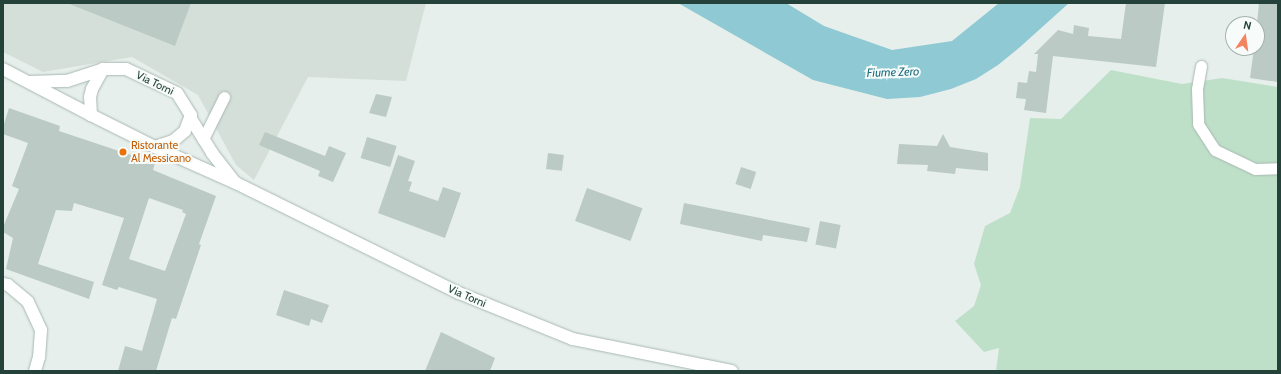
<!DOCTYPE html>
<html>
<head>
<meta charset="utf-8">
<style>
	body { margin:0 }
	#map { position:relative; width:1281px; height:374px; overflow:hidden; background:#e6efeb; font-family:Cabin,sans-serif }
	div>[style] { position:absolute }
	.built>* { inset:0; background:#d4dfda }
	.green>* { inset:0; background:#bfe0c8 }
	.water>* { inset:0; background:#8ec9d4 }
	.building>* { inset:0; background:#bbcac4; transform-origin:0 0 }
	.roads { filter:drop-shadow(0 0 1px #a8b8b2) drop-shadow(0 0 1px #a8b8b2) }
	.lane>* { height:11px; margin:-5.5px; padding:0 5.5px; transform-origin:5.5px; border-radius:5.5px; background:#fff }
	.street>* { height:12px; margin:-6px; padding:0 6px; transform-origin:6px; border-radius:6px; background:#fff }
	.secondary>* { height:12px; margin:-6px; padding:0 6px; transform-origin:6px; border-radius:6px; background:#fff }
	.dots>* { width:11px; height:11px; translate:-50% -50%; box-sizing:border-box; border:2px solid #f7fbf9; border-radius:50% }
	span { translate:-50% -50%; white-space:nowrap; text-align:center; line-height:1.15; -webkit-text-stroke:4px #f7fbf9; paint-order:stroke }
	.street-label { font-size:11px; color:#24423a }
	.food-label { font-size:11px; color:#c56008 }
	.left { translate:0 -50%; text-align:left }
	.water-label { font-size:12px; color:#1c6f80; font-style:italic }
	.frame { position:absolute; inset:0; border:4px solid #24423a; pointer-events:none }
	.north { position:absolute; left:1225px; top:16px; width:40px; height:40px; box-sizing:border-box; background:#f7fbf9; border:1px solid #a3b1ad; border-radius:50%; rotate:13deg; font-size:11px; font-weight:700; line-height:16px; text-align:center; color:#24423a }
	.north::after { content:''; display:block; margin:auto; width:14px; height:18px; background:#f4845f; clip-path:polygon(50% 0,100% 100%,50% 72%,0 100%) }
</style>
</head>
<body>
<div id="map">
	<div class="built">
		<div style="clip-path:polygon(3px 3px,426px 3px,406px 81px,308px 77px,254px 180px,236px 165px,198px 95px,132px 57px,43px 72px,3px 52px)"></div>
	</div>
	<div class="green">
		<div style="clip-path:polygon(1111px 70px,1182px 84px,1222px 78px,1278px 87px,1278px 371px,996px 371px,999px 348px,984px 352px,955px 321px,974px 306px,981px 285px,974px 264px,985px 226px,1010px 213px,1020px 187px,1030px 118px,1061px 119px)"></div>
	</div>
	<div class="water">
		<div style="clip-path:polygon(678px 3px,786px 3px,824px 26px,892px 50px,952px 41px,999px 3px,1069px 3px,1020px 47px,998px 65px,976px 79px,951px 89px,920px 97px,887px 99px,813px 80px)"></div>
	</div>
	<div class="building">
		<div style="clip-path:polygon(67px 3px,191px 3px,175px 46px)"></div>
		<div style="clip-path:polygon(1126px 3px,1165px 3px,1156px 67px,1053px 56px,1046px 113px,1024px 110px,1026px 99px,1016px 98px,1018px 82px,1027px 83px,1029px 71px,1036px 72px,1038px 54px,1034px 54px,1058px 30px,1073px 34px,1074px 25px,1089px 28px,1088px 36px,1121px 39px)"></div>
		<div style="clip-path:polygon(1259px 3px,1278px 3px,1278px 82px,1250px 78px,1254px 48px,1257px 48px,1257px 24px)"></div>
		<div style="clip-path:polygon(376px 94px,392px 97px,386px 117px,369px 113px)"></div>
		<div style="clip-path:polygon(evenodd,9px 108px,60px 126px,59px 131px,155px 163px,153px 170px,216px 196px,199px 244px,201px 245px,176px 319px,172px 318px,156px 371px,118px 371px,125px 346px,142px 351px,157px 299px,119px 287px,117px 290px,102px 285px,124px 218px,74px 203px,72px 211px,56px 210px,38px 264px,94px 282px,89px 299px,6px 269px,13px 238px,3px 232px,3px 227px,19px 189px,12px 186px,28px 143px,3px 134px,3px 127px,9px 108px,149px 198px,183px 210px,182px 212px,186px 214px,165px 271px,129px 259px,149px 198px)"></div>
		<div style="clip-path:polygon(265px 132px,325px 156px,329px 146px,346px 153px,333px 182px,318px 176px,320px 171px,259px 145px)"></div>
		<div style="clip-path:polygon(943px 134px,950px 147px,988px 153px,988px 171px,956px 168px,955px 174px,927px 171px,928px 165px,897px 164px,899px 144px,937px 146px)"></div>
		<div style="left:367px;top:137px;width:31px;height:22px;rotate:17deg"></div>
		<div style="left:548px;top:153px;width:16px;height:16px;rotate:7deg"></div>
		<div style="clip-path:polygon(398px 155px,415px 161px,408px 181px,412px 182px,409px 191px,438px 201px,443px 187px,461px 193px,445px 238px,378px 213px)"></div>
		<div style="left:741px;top:167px;width:16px;height:18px;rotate:18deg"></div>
		<div style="left:587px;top:188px;width:59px;height:35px;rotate:20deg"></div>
		<div style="clip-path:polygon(684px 203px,810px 228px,807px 242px,763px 235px,762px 241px,680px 224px)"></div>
		<div style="left:820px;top:221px;width:21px;height:24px;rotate:11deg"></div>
		<div style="clip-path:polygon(284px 290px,329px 305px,322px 323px,311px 319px,309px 326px,276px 315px)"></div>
		<div style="clip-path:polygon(441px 332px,495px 358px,490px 371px,425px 371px)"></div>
	</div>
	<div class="roads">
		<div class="lane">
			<div style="left:1201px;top:66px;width:23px;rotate:100deg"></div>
			<div style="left:1197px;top:89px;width:35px;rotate:88deg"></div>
			<div style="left:1198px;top:124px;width:31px;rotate:57deg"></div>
			<div style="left:1215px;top:150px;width:44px;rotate:25.4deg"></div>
			<div style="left:1255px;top:169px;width:23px;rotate:-2deg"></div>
			<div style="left:203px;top:139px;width:47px;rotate:-63.4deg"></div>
		</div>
		<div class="street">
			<div style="left:3px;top:284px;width:5px;rotate:11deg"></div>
			<div style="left:8px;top:285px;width:26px;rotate:40deg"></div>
			<div style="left:28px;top:302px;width:31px;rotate:65deg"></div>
			<div style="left:41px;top:330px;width:27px;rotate:94deg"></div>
			<div style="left:39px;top:357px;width:15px;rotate:106deg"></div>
		</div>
		<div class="secondary">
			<div style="left:3px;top:69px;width:99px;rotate:27.6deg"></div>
			<div style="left:103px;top:69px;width:23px"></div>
			<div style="left:126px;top:69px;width:56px;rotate:25.2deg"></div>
			<div style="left:177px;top:93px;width:26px;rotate:58deg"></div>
			<div style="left:191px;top:115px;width:17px;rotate:111deg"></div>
			<div style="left:185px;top:131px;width:16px;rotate:140deg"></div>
			<div style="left:173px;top:141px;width:19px;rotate:162deg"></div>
			<div style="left:155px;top:147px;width:72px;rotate:-153.4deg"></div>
			<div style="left:91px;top:115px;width:18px;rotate:-93deg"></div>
			<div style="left:90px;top:97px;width:8px;rotate:-76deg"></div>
			<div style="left:92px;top:89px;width:23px;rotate:-61deg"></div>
			<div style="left:30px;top:82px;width:37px;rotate:-2deg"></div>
			<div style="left:67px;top:81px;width:38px;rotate:-18deg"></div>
			<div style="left:191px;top:119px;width:40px;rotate:58deg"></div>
			<div style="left:212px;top:153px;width:37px;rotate:52deg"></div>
			<div style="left:155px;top:147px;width:89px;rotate:24deg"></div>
			<div style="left:236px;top:183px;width:249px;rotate:26.3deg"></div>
			<div style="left:459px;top:293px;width:123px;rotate:22deg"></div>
			<div style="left:573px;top:339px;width:162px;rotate:11.4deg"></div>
		</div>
	</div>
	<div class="dots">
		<div style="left:123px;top:152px;background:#e8710a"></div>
	</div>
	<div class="street-label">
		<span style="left:155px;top:83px;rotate:26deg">Via Torni</span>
		<span style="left:467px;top:296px;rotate:23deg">Via Torni</span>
	</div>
	<div class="food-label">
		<span class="left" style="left:131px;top:152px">Ristorante<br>Al Messicano</span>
	</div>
	<div class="water-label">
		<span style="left:893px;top:72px;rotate:-2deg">Fiume Zero</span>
	</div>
	<div class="frame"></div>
	<div class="north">N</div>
</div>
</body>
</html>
